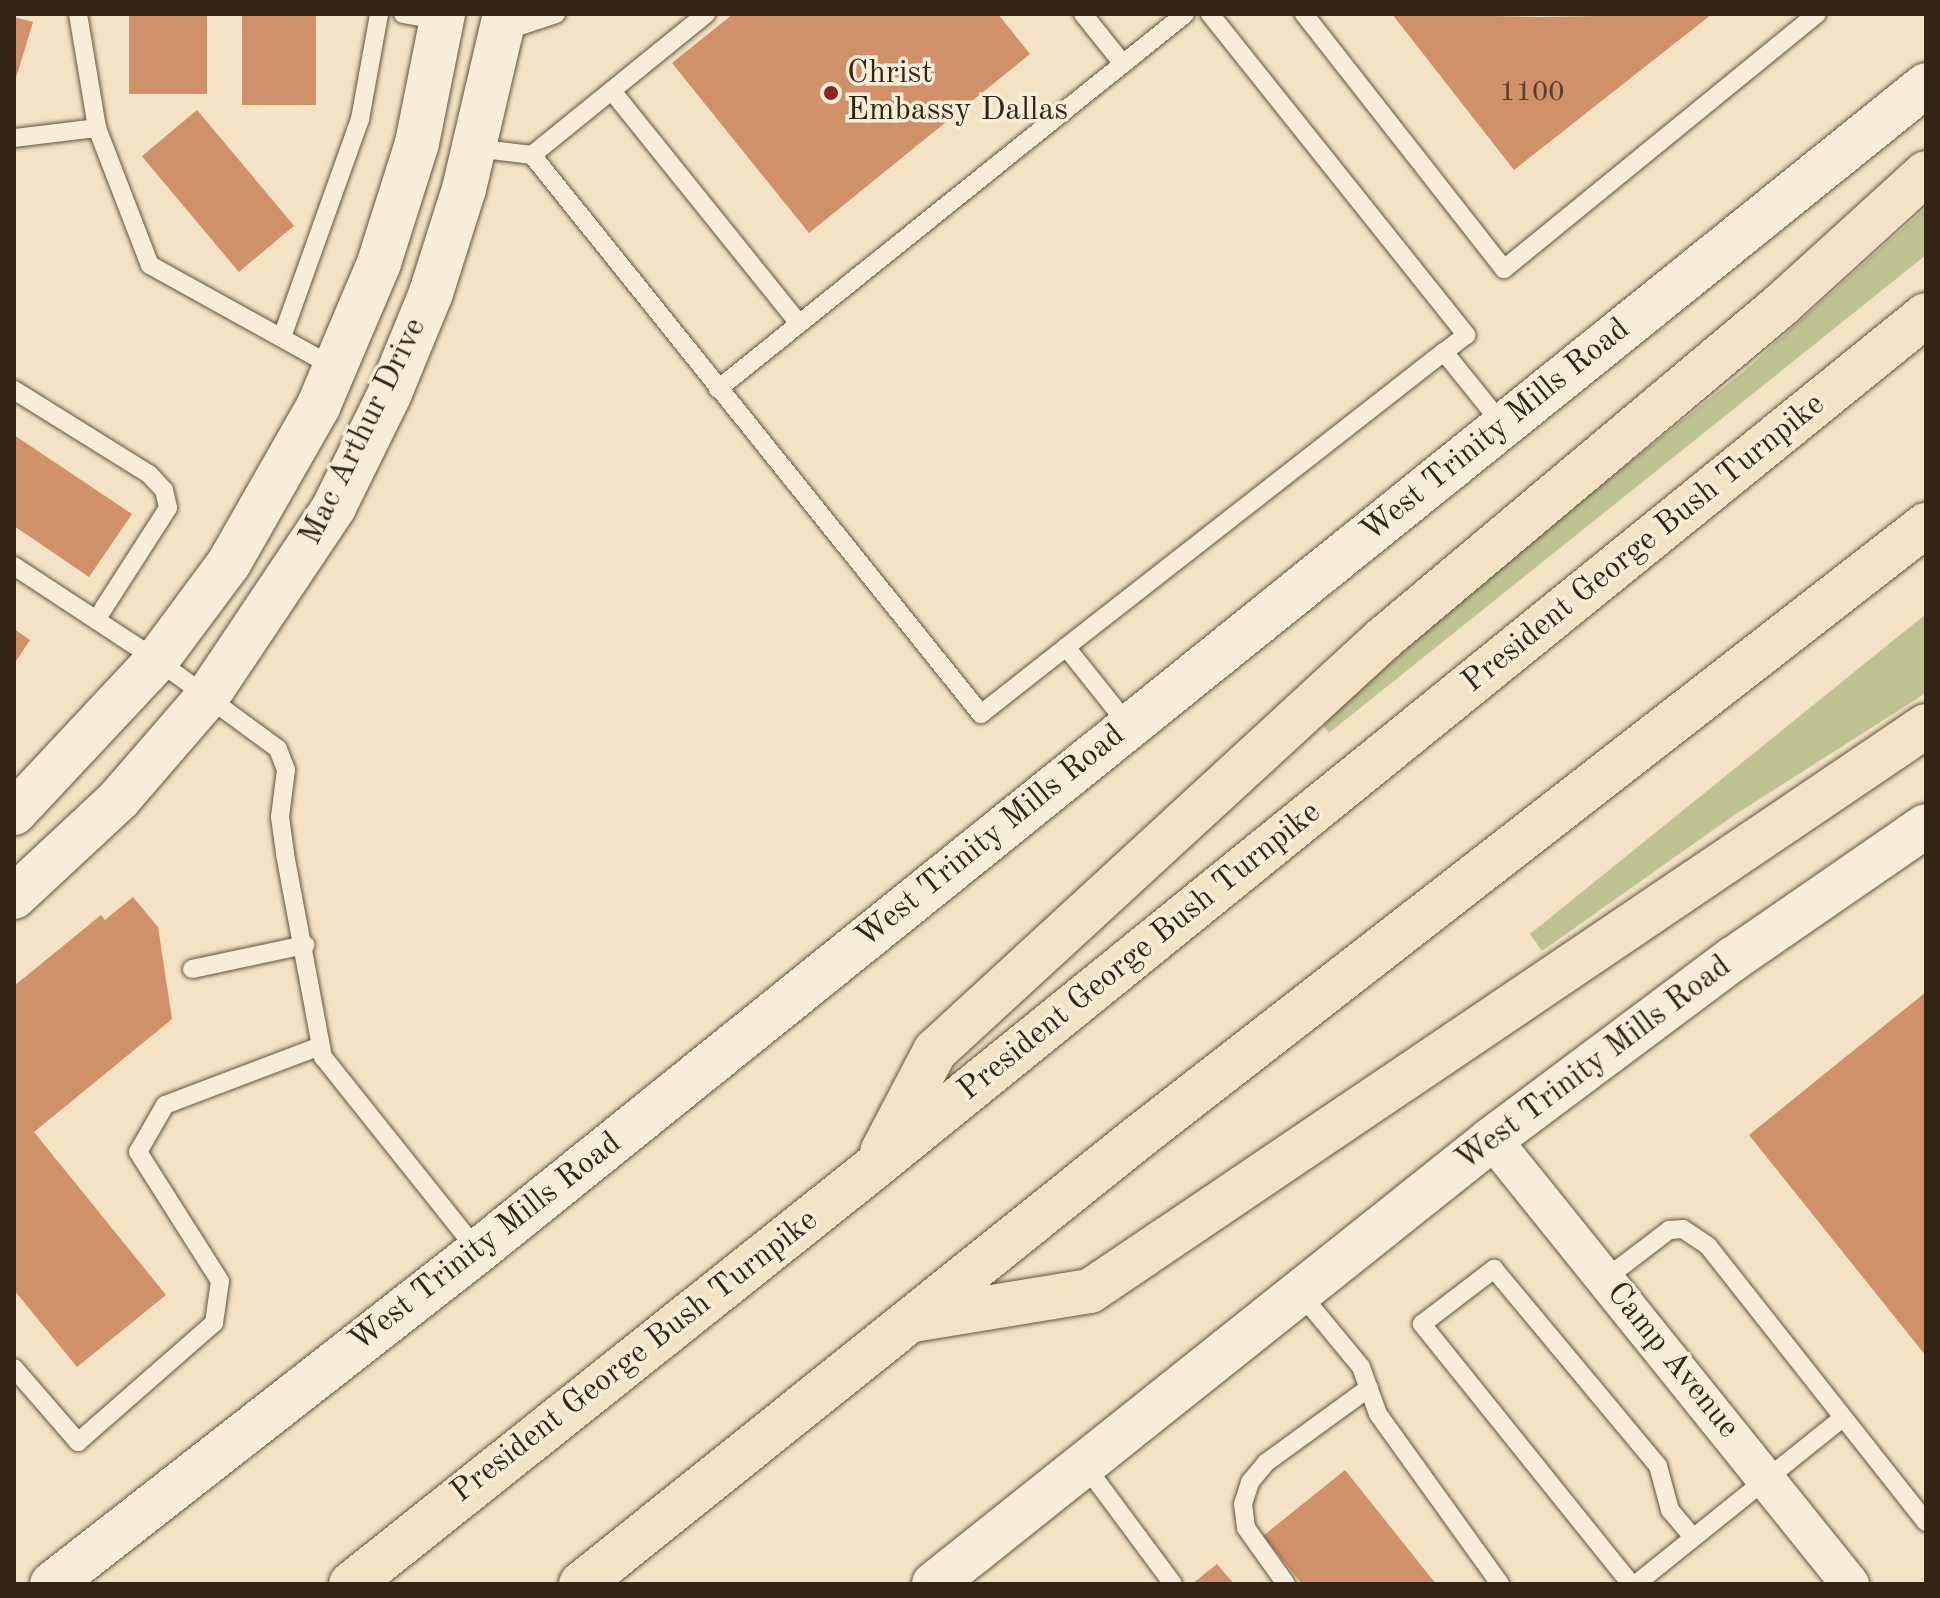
<!DOCTYPE html>
<html>
<head>
<meta charset="utf-8">
<style>
	body { margin:0 }
	#map { position:relative; width:1940px; height:1598px; overflow:hidden; background:#f3e3c4; font-family:"Old Standard TT",serif }
	div>[style] { position:absolute }
	.green>* { inset:0; background:#bfc391 }
	.building>* { inset:0; background:#d09069; transform-origin:0 0 }
	.roads { filter:drop-shadow(0 0 2px #625440) drop-shadow(0 0 2px #625440) }
	.service>* { height:18px; margin:-9px; padding:0 9px; transform-origin:9px; border-radius:9px; background:#f7edd9 }
	.minor>* { height:38px; margin:-19px; padding:0 19px; transform-origin:19px; border-radius:19px; background:#f7edd9 }
	.tertiary>* { height:44px; margin:-22px; padding:0 22px; transform-origin:22px; border-radius:22px; background:#f7edd9 }
	.secondary>* { height:44px; margin:-22px; padding:0 22px; transform-origin:22px; border-radius:22px; background:#f7edd9 }
	.motorway>* { height:44px; margin:-22px; padding:0 22px; transform-origin:22px; border-radius:22px; background:#f3e3c4 }
	.dots>* { width:22px; height:22px; translate:-50% -50%; box-sizing:border-box; border:4px solid #f7edd9; border-radius:50% }
	span { translate:-50% -50%; white-space:nowrap; text-align:center; line-height:1.15; -webkit-text-stroke:7px #f7edd9; paint-order:stroke }
	.number-label { font-size:28px; color:#5a4029 }
	.number-label span { -webkit-text-stroke-width:0 }
	.poi-label { font-size:32px; color:#322514 }
	.left { translate:0 -50%; text-align:left }
	.street-label { font-size:32px; color:#322514 }
	.frame { position:absolute; inset:0; border:16px solid #322514; pointer-events:none }
</style>
</head>
<body>
<div id="map">
	<div class="green">
		<div style="clip-path:polygon(1926px 208px,1926px 255px,1329px 733px,1322px 724px,1493px 572px,1743px 372px)"></div>
		<div style="clip-path:polygon(1926px 614px,1926px 693px,1733px 816px,1542px 951px,1530px 934px)"></div>
	</div>
	<div class="building">
		<div style="left:129px;top:14px;width:78px;height:80px"></div>
		<div style="left:242px;top:14px;width:74px;height:91px"></div>
		<div style="clip-path:polygon(733px 14px,998px 14px,1030px 54px,809px 233px,672px 63px)"></div>
		<div style="clip-path:polygon(1392px 14px,1542px 17px,1712px 14px,1514px 170px)"></div>
		<div style="clip-path:polygon(14px 17px,33px 22px,15px 81px,14px 81px)"></div>
		<div style="left:197px;top:110px;width:151px;height:72px;rotate:50deg"></div>
		<div style="clip-path:polygon(14px 435px,132px 514px,89px 577px,14px 526px)"></div>
		<div style="clip-path:polygon(14px 629px,30px 640px,14px 664px)"></div>
		<div style="clip-path:polygon(133px 897px,158px 927px,172px 1019px,34px 1132px,166px 1295px,77px 1367px,14px 1290px,14px 986px,101px 915px,105px 920px)"></div>
		<div style="clip-path:polygon(1926px 992px,1926px 1356px,1749px 1135px)"></div>
		<div style="clip-path:polygon(1345px 1470px,1436px 1584px,1302px 1584px,1263px 1536px)"></div>
		<div style="clip-path:polygon(1217px 1564px,1234px 1584px,1192px 1584px)"></div>
	</div>
	<div class="roads">
		<div class="service">
			<div style="left:78px;top:14px;width:116px;rotate:80.5deg"></div>
			<div style="left:97px;top:128px;width:147px;rotate:68.9deg"></div>
			<div style="left:150px;top:265px;width:213px;rotate:29deg"></div>
			<div style="left:403px;top:14px;width:40px;rotate:10deg"></div>
			<div style="left:1083px;top:14px;width:64px;rotate:51.3deg"></div>
			<div style="left:1210px;top:14px;width:411px;rotate:51.4deg"></div>
			<div style="left:1466px;top:335px;width:28px;rotate:142deg"></div>
			<div style="left:1444px;top:352px;width:94px;rotate:51.1deg"></div>
			<div style="left:1304px;top:14px;width:324px;rotate:51.9deg"></div>
			<div style="left:1504px;top:269px;width:404px;rotate:-39.2deg"></div>
			<div style="left:502px;top:32px;width:57px;rotate:-18.4deg"></div>
			<div style="left:612px;top:91px;width:297px;rotate:51.2deg"></div>
			<div style="left:14px;top:138px;width:84px;rotate:-6.9deg"></div>
			<div style="left:474px;top:148px;width:58px;rotate:6.9deg"></div>
			<div style="left:532px;top:155px;width:717px;rotate:51.23deg"></div>
			<div style="left:981px;top:714px;width:108px;rotate:-38.2deg"></div>
			<div style="left:1066px;top:647px;width:101px;rotate:51.4deg"></div>
			<div style="left:532px;top:155px;width:224px;rotate:-39deg"></div>
			<div style="left:282px;top:337px;width:232px;rotate:-70.3deg"></div>
			<div style="left:360px;top:119px;width:107px;rotate:-79.7deg"></div>
			<div style="left:718px;top:389px;width:599px;rotate:-38.76deg"></div>
			<div style="left:14px;top:390px;width:159px;rotate:31.9deg"></div>
			<div style="left:149px;top:474px;width:22px;rotate:47deg"></div>
			<div style="left:164px;top:490px;width:18px;rotate:77deg"></div>
			<div style="left:168px;top:508px;width:133px;rotate:122.7deg"></div>
			<div style="left:14px;top:566px;width:171px;rotate:33.3deg"></div>
			<div style="left:157px;top:660px;width:150px;rotate:36.3deg"></div>
			<div style="left:278px;top:749px;width:22px;rotate:69deg"></div>
			<div style="left:286px;top:770px;width:47px;rotate:97.3deg"></div>
			<div style="left:280px;top:817px;width:37px;rotate:82deg"></div>
			<div style="left:285px;top:854px;width:207px;rotate:79.4deg"></div>
			<div style="left:323px;top:1057px;width:248px;rotate:51.4deg"></div>
			<div style="left:1066px;top:647px;width:479px;rotate:-38deg"></div>
			<div style="left:192px;top:969px;width:116px;rotate:-12deg"></div>
			<div style="left:1605px;top:1279px;width:81px;rotate:-37.4deg"></div>
			<div style="left:1669px;top:1230px;width:14px;rotate:-4deg"></div>
			<div style="left:1683px;top:1229px;width:30px;rotate:34deg"></div>
			<div style="left:1708px;top:1246px;width:352px;rotate:51.7deg"></div>
			<div style="left:1300px;top:1293px;width:96px;rotate:50.5deg"></div>
			<div style="left:1361px;top:1367px;width:50px;rotate:70.1deg"></div>
			<div style="left:1378px;top:1414px;width:209px;rotate:54.3deg"></div>
			<div style="left:14px;top:1368px;width:98px;rotate:49.1deg"></div>
			<div style="left:78px;top:1442px;width:181px;rotate:-41.2deg"></div>
			<div style="left:214px;top:1323px;width:42px;rotate:-81.9deg"></div>
			<div style="left:220px;top:1281px;width:153px;rotate:-122.4deg"></div>
			<div style="left:138px;top:1152px;width:54px;rotate:-60.1deg"></div>
			<div style="left:165px;top:1105px;width:166px;rotate:-20.8deg"></div>
			<div style="left:1084px;top:1464px;width:149px;rotate:53.4deg"></div>
			<div style="left:1286px;top:1584px;width:69px;rotate:-125.5deg"></div>
			<div style="left:1246px;top:1528px;width:24px;rotate:-97deg"></div>
			<div style="left:1243px;top:1504px;width:23px;rotate:-72deg"></div>
			<div style="left:1250px;top:1482px;width:26px;rotate:-50deg"></div>
			<div style="left:1267px;top:1462px;width:126px;rotate:-36deg"></div>
			<div style="left:1631px;top:1584px;width:334px;rotate:-128.8deg"></div>
			<div style="left:1422px;top:1324px;width:91px;rotate:-37.4deg"></div>
			<div style="left:1494px;top:1269px;width:256px;rotate:50.2deg"></div>
			<div style="left:1658px;top:1466px;width:46px;rotate:74.7deg"></div>
			<div style="left:1670px;top:1510px;width:35px;rotate:50deg"></div>
			<div style="left:1636px;top:1584px;width:263px;rotate:-38.8deg"></div>
		</div>
		<div class="minor">
			<div style="left:1492px;top:1139px;width:571px;rotate:51.18deg"></div>
		</div>
		<div class="tertiary">
			<div style="left:14px;top:813px;width:209px;rotate:-46.9deg"></div>
			<div style="left:157px;top:660px;width:121px;rotate:-53.4deg"></div>
			<div style="left:229px;top:563px;width:180px;rotate:-60.3deg"></div>
			<div style="left:318px;top:407px;width:156px;rotate:-67deg"></div>
			<div style="left:379px;top:263px;width:126px;rotate:-72.4deg"></div>
			<div style="left:417px;top:143px;width:132px;rotate:-78.6deg"></div>
			<div style="left:14px;top:897px;width:144px;rotate:-43deg"></div>
			<div style="left:119px;top:799px;width:135px;rotate:-49.2deg"></div>
			<div style="left:207px;top:697px;width:229px;rotate:-56.2deg"></div>
			<div style="left:334px;top:507px;width:127px;rotate:-63.8deg"></div>
			<div style="left:390px;top:393px;width:108px;rotate:-67.7deg"></div>
			<div style="left:431px;top:293px;width:109px;rotate:-72.4deg"></div>
			<div style="left:464px;top:189px;width:180px;rotate:-76.8deg"></div>
		</div>
		<div class="secondary">
			<div style="left:52px;top:1584px;width:541px;rotate:-38.01deg"></div>
			<div style="left:478px;top:1251px;width:1859px;rotate:-38.84deg"></div>
			<div style="left:934px;top:1584px;width:714px;rotate:-38.57deg"></div>
			<div style="left:1492px;top:1139px;width:301px;rotate:-36.8deg"></div>
			<div style="left:1733px;top:959px;width:234px;rotate:-34.6deg"></div>
		</div>
		<div class="motorway">
			<div style="left:882px;top:1152px;width:114px;rotate:-62.3deg"></div>
			<div style="left:935px;top:1051px;width:609px;rotate:-42.6deg"></div>
			<div style="left:1383px;top:639px;width:520px;rotate:-40deg"></div>
			<div style="left:1781px;top:305px;width:196px;rotate:-42.3deg"></div>
			<div style="left:913px;top:1320px;width:179px;rotate:-9.3deg"></div>
			<div style="left:1090px;top:1291px;width:1009px;rotate:-34.05deg"></div>
			<div style="left:351px;top:1584px;width:667px;rotate:-38.55deg"></div>
			<div style="left:873px;top:1168px;width:1355px;rotate:-39.01deg"></div>
			<div style="left:581px;top:1584px;width:716px;rotate:-38.71deg"></div>
			<div style="left:1140px;top:1136px;width:996px;rotate:-37.86deg"></div>
		</div>
	</div>
	<div class="dots">
		<div style="left:831px;top:93px;background:#8f2418"></div>
	</div>
	<div class="number-label">
		<span style="left:1532px;top:93px">1100</span>
	</div>
	<div class="poi-label">
		<span class="left" style="left:847px;top:93px">Christ<br>Embassy Dallas</span>
	</div>
	<div class="street-label">
		<span style="left:1496px;top:431px;rotate:-39deg">West Trinity Mills Road</span>
		<span style="left:364px;top:432px;rotate:-64deg">Mac Arthur Drive</span>
		<span style="left:1644px;top:544px;rotate:-39deg">President George Bush Turnpike</span>
		<span style="left:991px;top:837px;rotate:-39deg">West Trinity Mills Road</span>
		<span style="left:1140px;top:952px;rotate:-39deg">President George Bush Turnpike</span>
		<span style="left:1594px;top:1064px;rotate:-37deg">West Trinity Mills Road</span>
		<span style="left:486px;top:1243px;rotate:-38deg">West Trinity Mills Road</span>
		<span style="left:635px;top:1357px;rotate:-38deg">President George Bush Turnpike</span>
		<span style="left:1672px;top:1361px;rotate:51deg">Camp Avenue</span>
	</div>
	<div class="frame"></div>
</div>
</body>
</html>
